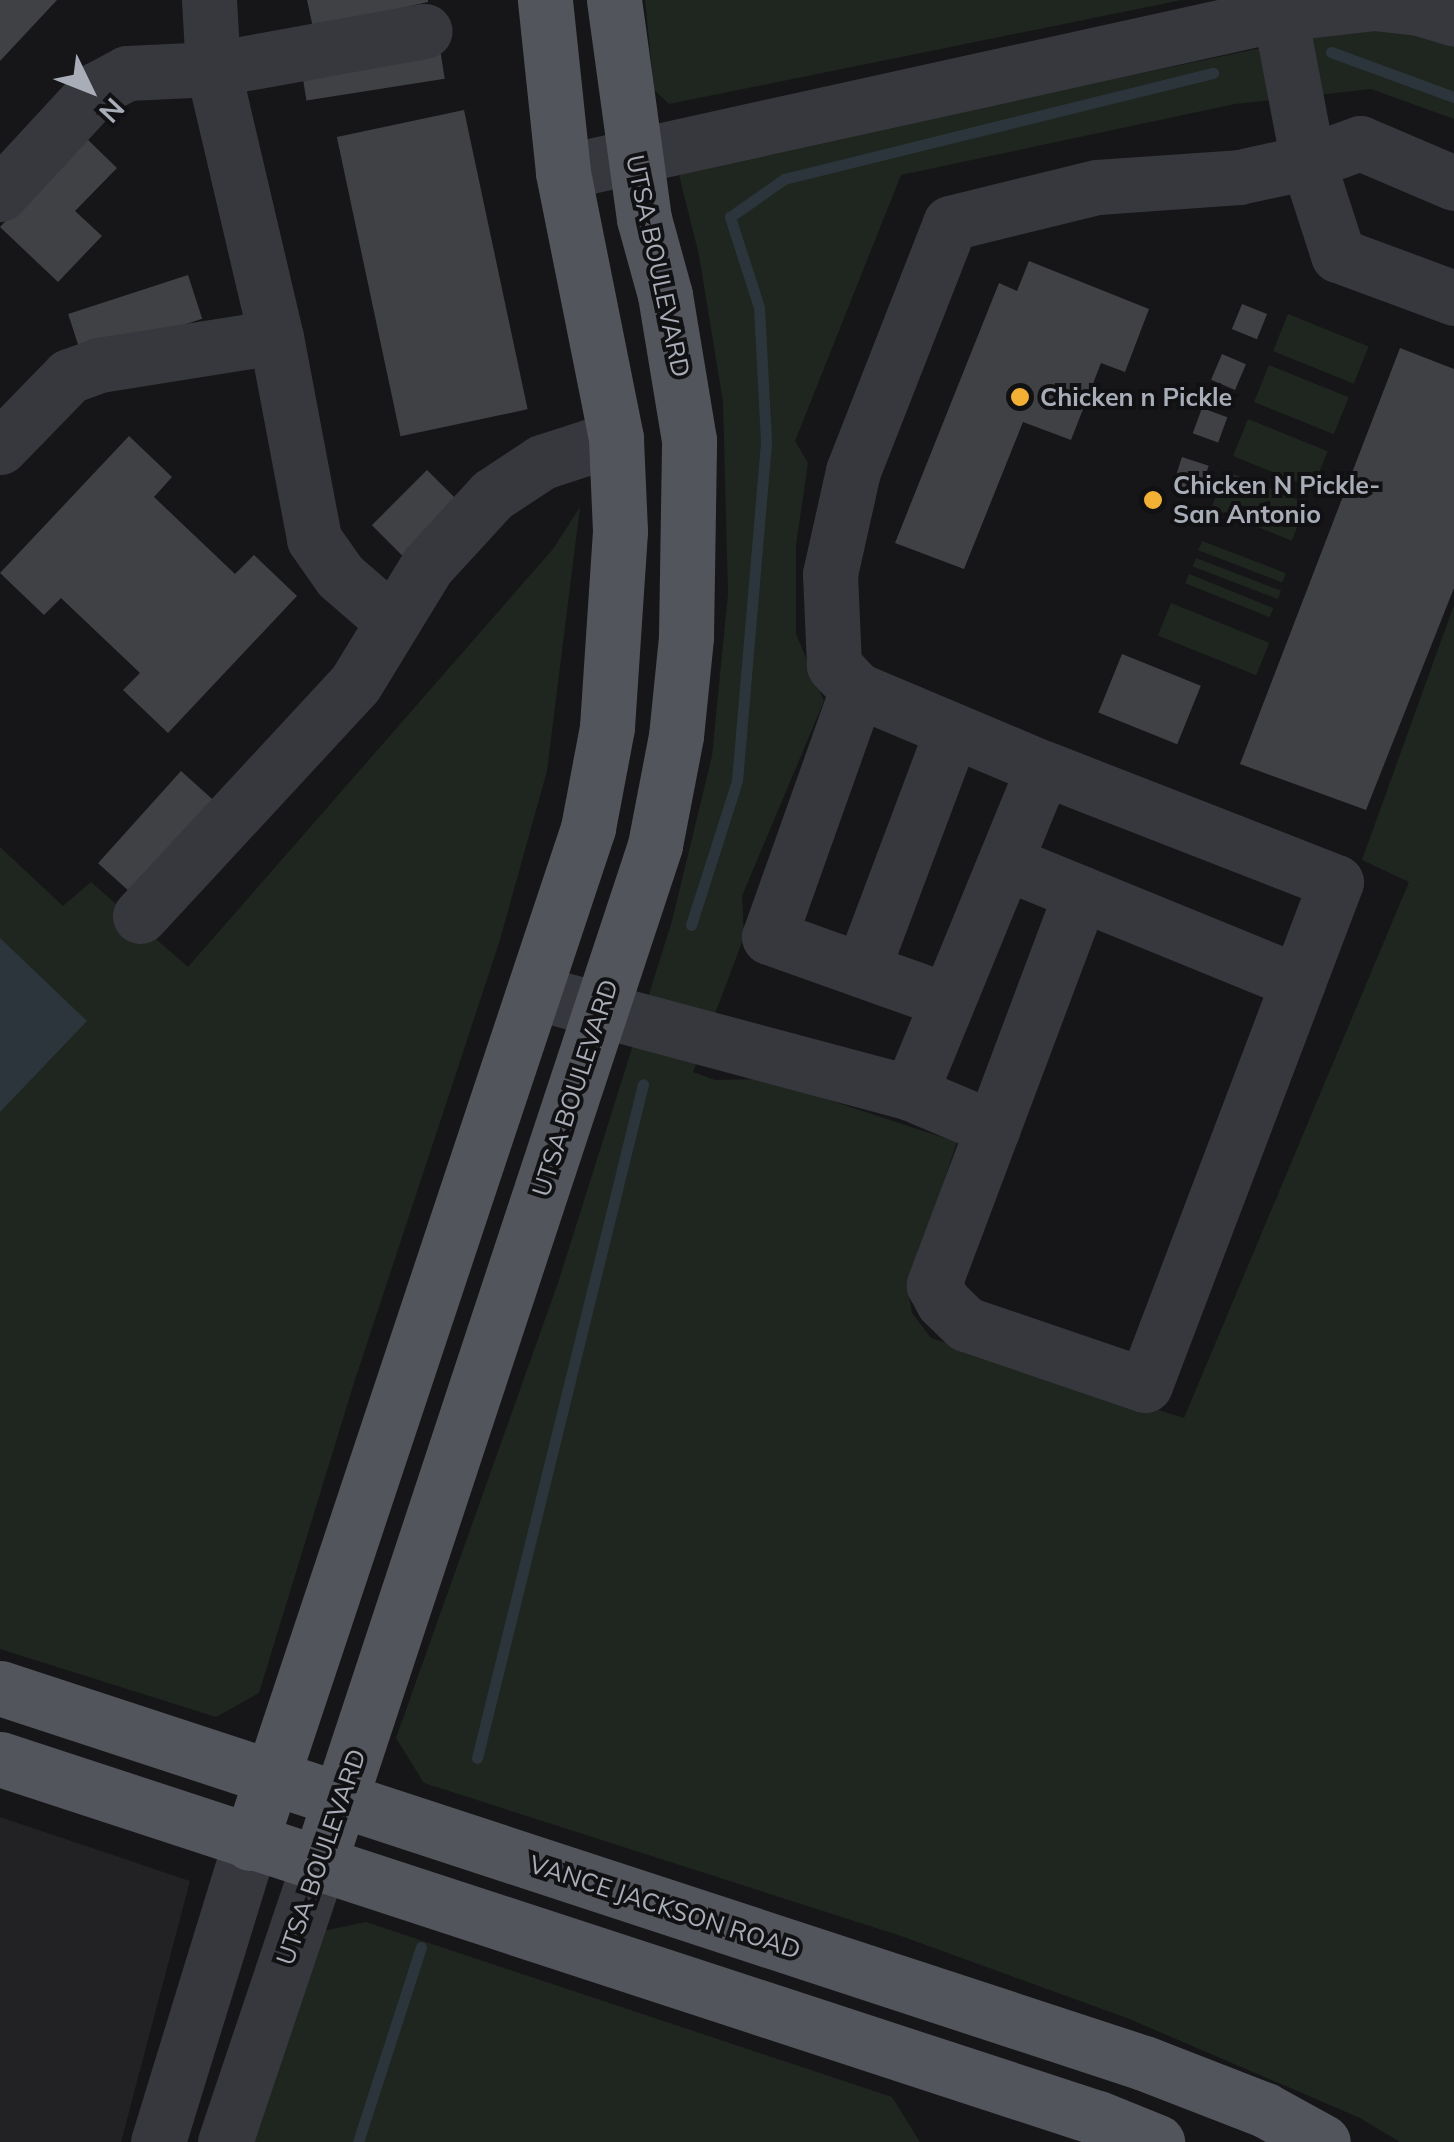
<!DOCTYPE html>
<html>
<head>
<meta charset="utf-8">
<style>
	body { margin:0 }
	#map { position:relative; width:1454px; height:2142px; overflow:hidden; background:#161618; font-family:Mulish,sans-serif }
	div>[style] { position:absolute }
	.built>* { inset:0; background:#222225 }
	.green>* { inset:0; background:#1e261f; transform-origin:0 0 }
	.water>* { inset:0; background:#2c353c }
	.stream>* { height:11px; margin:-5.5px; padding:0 5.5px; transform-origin:5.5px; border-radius:5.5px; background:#2c353c }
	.building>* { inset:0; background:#404145; transform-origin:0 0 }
	.minor>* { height:55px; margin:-27.5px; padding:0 27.5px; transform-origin:27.5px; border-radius:27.5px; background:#37383d }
	.major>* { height:55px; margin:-27.5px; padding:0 27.5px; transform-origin:27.5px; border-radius:27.5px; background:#53555c }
	.dots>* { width:28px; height:28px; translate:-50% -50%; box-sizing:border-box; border:5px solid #111113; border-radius:50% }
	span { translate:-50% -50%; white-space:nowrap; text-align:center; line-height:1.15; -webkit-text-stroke:8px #111113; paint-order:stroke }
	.street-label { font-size:25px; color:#a8adb8 }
	.poi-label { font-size:25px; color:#a8adb8; font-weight:700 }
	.left { translate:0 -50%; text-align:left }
	.north { position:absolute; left:40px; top:40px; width:100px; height:100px; -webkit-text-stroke:8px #111113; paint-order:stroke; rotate:133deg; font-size:28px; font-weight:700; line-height:40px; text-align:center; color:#a8adb8 }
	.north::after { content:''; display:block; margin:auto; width:35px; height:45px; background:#a8adb8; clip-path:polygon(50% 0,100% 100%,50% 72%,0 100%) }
</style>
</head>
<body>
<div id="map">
	<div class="built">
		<div style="clip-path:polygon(0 1817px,190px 1881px,121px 2142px,0 2142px)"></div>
	</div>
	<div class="green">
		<div style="clip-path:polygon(645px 0,1182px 0,669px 104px,654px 90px)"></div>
		<div style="clip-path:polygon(1356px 28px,1427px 33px,1454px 43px,1454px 119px,1371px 89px,1235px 104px,901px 175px,795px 441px,808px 463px,796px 545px,796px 634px,824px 701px,742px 896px,744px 937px,693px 1072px,715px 1080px,765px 1079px,957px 1142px,908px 1290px,912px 1313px,931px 1338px,1184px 1418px,1409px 882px,1362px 860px,1454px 605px,1454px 2142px,1400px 2142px,1360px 2118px,1127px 2018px,901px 1936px,424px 1783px,396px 1738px,559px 1280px,672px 921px,712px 756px,728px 594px,723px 402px,699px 255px,678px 171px)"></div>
		<div style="left:1288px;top:314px;width:87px;height:40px;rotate:22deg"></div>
		<div style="left:1269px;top:365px;width:86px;height:40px;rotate:22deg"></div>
		<div style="left:1248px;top:419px;width:86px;height:40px;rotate:22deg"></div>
		<div style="left:1226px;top:471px;width:87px;height:40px;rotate:22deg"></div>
		<div style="clip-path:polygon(580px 507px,547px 771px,499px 943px,353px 1386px,259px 1693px,216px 1717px,0 1649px,0 847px,63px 906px,91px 882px,188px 967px,553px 549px)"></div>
		<div style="left:1202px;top:541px;width:90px;height:10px;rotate:21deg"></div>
		<div style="left:1196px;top:558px;width:91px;height:9px;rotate:21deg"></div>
		<div style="left:1189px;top:574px;width:91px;height:10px;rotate:22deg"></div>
		<div style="left:1171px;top:603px;width:106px;height:35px;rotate:22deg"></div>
		<div style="clip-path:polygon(366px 1922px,892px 2097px,920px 2142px,243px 2142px,322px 1931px)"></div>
	</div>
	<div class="water">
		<div style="clip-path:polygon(0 938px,87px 1021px,0 1112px)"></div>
	</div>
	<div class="stream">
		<div style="left:1331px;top:52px;width:131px;rotate:20.1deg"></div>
		<div style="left:691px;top:925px;width:151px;rotate:-72.3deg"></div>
		<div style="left:737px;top:781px;width:341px;rotate:-85.1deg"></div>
		<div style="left:766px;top:441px;width:134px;rotate:-93deg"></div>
		<div style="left:759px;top:307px;width:95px;rotate:-107.9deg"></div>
		<div style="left:730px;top:217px;width:66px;rotate:-35.1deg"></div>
		<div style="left:784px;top:179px;width:442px;rotate:-13.9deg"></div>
		<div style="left:477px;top:1758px;width:694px;rotate:-76.16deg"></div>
		<div style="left:358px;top:2142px;width:205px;rotate:-72.1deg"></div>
	</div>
	<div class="building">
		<div style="clip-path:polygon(0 0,57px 0,0 61px)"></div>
		<div style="clip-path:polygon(307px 0,428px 0,428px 2px,313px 28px)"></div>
		<div style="left:440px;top:49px;width:30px;height:140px;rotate:81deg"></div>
		<div style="left:464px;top:110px;width:306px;height:130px;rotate:78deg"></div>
		<div style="clip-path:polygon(86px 138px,117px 168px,75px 211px,102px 236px,58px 282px,0 227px)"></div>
		<div style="clip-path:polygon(1029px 261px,1149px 309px,1125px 372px,1101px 363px,1071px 440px,1023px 422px,964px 569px,895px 543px,999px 283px,1017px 291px)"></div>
		<div style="left:188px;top:275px;width:46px;height:126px;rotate:72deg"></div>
		<div style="left:1242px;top:304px;width:27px;height:27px;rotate:22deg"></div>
		<div style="clip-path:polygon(1400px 348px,1454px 369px,1454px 588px,1366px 810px,1240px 764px)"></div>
		<div style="left:1222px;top:354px;width:26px;height:28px;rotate:23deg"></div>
		<div style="left:1202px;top:408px;width:27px;height:27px;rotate:20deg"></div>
		<div style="clip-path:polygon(129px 436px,172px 477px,154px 497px,235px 574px,254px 555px,297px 596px,168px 733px,123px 690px,140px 673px,61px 598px,44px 615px,0 573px)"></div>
		<div style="left:1182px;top:457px;width:28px;height:28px;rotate:18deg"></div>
		<div style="left:427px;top:470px;width:45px;height:78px;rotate:45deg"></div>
		<div style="left:1122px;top:654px;width:85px;height:63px;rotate:22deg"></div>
		<div style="left:181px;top:771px;width:43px;height:124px;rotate:42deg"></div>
	</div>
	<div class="minor">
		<div style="left:209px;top:0;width:69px;rotate:86.7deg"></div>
		<div style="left:213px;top:69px;width:275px;rotate:76.8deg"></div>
		<div style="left:276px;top:337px;width:206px;rotate:79.3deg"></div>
		<div style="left:314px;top:539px;width:45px;rotate:54.9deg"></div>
		<div style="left:340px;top:576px;width:69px;rotate:40.9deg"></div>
		<div style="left:563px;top:172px;width:733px;rotate:-12.44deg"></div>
		<div style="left:1279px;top:14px;width:96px;rotate:-6.6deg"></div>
		<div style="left:1374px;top:3px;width:45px;rotate:6.3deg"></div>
		<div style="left:1419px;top:8px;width:37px;rotate:17deg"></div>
		<div style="left:1454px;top:183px;width:102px;rotate:-156.9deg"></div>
		<div style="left:1360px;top:143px;width:55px;rotate:159.9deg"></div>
		<div style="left:1308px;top:162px;width:98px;rotate:72.1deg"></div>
		<div style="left:1338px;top:255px;width:124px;rotate:20.3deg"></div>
		<div style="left:0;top:194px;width:143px;rotate:-47.3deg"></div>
		<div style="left:97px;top:89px;width:34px;rotate:-28deg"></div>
		<div style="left:127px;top:73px;width:86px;rotate:-2.7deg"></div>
		<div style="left:213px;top:69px;width:215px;rotate:-10.2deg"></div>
		<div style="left:0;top:447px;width:99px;rotate:-45.8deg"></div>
		<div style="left:69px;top:376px;width:32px;rotate:-20deg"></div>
		<div style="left:99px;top:365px;width:179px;rotate:-9deg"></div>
		<div style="left:857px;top:690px;width:262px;rotate:109.6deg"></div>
		<div style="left:769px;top:937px;width:188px;rotate:19.6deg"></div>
		<div style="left:1007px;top:863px;width:314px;rotate:22.2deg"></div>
		<div style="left:1298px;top:982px;width:107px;rotate:-69.2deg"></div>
		<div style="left:1336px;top:882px;width:314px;rotate:-158.7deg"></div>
		<div style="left:1081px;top:893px;width:419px;rotate:110.6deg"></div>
		<div style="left:934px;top:1285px;width:19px;rotate:62deg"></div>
		<div style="left:943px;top:1302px;width:32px;rotate:44deg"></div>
		<div style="left:966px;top:1324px;width:189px;rotate:18.8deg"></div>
		<div style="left:1145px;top:1385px;width:431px;rotate:-69.2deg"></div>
		<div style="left:140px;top:916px;width:316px;rotate:-47.2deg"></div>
		<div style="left:355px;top:684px;width:138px;rotate:-58.6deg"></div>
		<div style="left:427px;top:566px;width:96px;rotate:-47.5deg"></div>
		<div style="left:492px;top:495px;width:60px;rotate:-33.4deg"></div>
		<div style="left:542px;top:462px;width:78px;rotate:-18deg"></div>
		<div style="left:862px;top:970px;width:256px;rotate:-69.4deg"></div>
		<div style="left:534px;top:992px;width:389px;rotate:15deg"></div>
		<div style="left:910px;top:1093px;width:351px;rotate:-67.7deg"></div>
		<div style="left:1043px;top:768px;width:202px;rotate:-157.2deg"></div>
		<div style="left:857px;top:690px;width:34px;rotate:-133deg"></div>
		<div style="left:834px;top:665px;width:91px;rotate:-92.5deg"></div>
		<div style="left:830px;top:574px;width:106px;rotate:-77.4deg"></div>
		<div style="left:853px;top:471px;width:266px;rotate:-68.6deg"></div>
		<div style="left:950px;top:223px;width:151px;rotate:-13.8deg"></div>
		<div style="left:1097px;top:187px;width:142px;rotate:-4deg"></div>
		<div style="left:1239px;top:177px;width:71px;rotate:-12.3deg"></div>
		<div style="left:1308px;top:162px;width:165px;rotate:-100.8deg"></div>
		<div style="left:910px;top:1093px;width:90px;rotate:22.9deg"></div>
		<div style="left:158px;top:2142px;width:313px;rotate:-72.9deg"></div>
		<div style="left:225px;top:2142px;width:294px;rotate:-71.4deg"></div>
	</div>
	<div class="major">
		<div style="left:0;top:1688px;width:1204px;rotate:18.15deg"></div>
		<div style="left:1144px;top:2063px;width:130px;rotate:21.2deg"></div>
		<div style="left:1265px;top:2110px;width:66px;rotate:28.9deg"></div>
		<div style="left:0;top:1759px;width:1155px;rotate:18.11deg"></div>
		<div style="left:1098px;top:2118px;width:64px;rotate:22.1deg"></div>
		<div style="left:250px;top:1843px;width:1070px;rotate:-71.58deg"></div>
		<div style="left:588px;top:828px;width:103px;rotate:-79.3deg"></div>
		<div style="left:607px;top:727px;width:196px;rotate:-86.2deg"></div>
		<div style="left:620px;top:531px;width:93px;rotate:-92.5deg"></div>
		<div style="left:616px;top:438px;width:271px;rotate:-101.3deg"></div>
		<div style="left:563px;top:172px;width:173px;rotate:-96deg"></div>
		<div style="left:319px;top:1863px;width:1072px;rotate:-71.73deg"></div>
		<div style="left:655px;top:845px;width:111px;rotate:-79.1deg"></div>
		<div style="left:676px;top:736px;width:100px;rotate:-84.2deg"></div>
		<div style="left:686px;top:637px;width:197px;rotate:-89.1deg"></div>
		<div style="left:689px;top:440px;width:147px;rotate:-99.4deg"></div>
		<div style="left:665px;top:295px;width:79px;rotate:-105.4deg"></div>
		<div style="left:644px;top:219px;width:221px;rotate:-97.8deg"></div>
	</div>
	<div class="dots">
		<div style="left:1020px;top:397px;background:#f2b134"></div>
		<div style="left:1153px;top:500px;background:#f2b134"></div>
	</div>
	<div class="street-label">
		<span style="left:658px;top:266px;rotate:78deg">UTSA BOULEVARD</span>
		<span style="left:575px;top:1088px;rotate:-72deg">UTSA BOULEVARD</span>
		<span style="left:321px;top:1857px;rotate:-71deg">UTSA BOULEVARD</span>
		<span style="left:665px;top:1907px;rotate:18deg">VANCE JACKSON ROAD</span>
	</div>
	<div class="poi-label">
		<span class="left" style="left:1040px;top:397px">Chicken n Pickle</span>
		<span class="left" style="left:1173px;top:500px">Chicken N Pickle-<br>San Antonio</span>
	</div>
	<div class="north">N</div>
</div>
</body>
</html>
